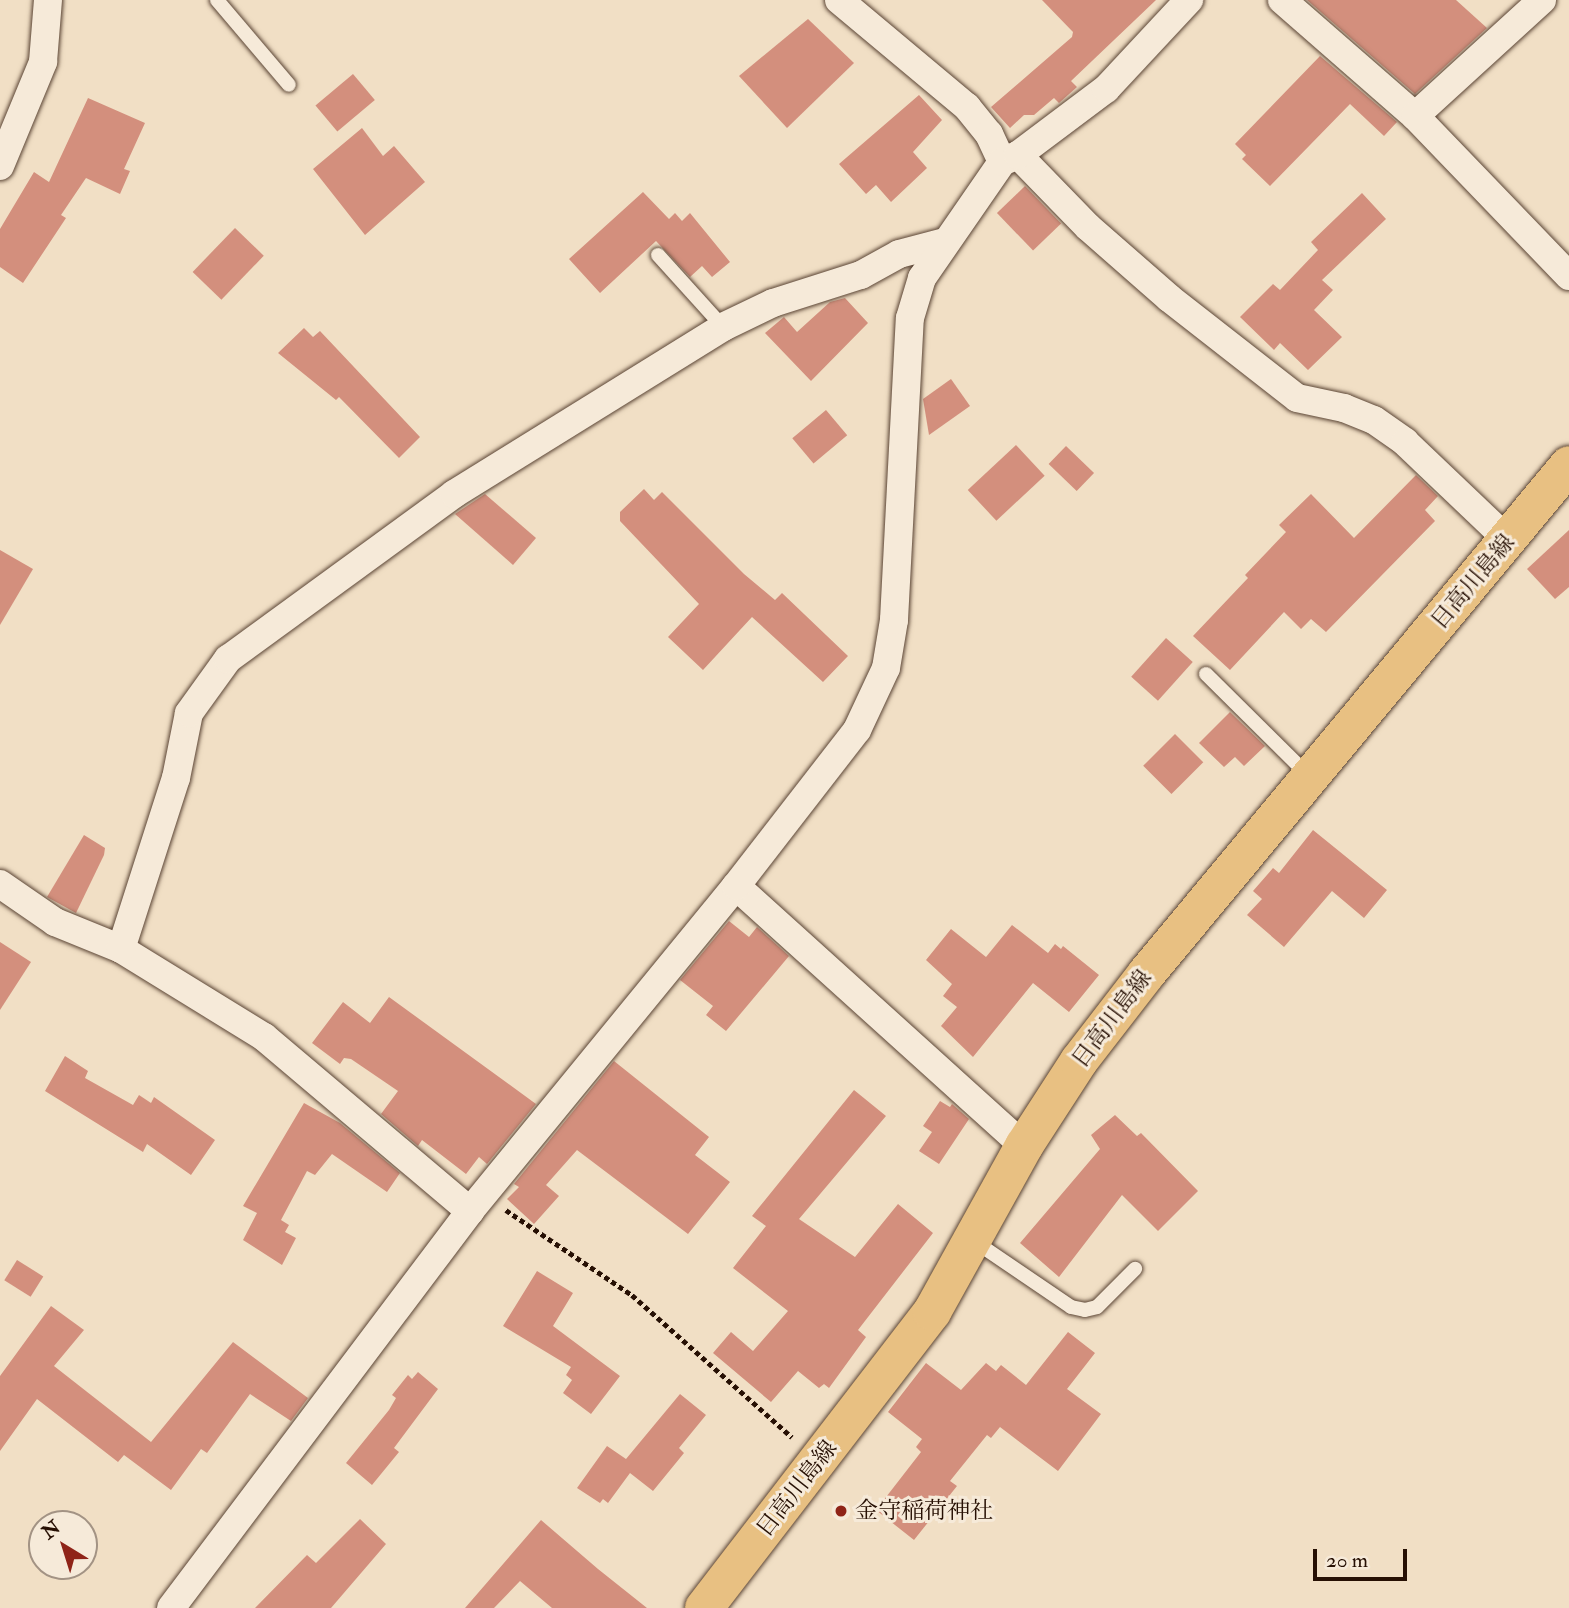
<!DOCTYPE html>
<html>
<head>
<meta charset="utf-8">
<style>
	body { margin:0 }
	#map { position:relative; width:1569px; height:1608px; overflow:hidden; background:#f1dfc5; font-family:"IM FELL Double Pica","Noto Serif JP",serif }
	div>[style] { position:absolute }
	.building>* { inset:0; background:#d38f7d; transform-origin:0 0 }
	.path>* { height:4.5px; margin-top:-2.25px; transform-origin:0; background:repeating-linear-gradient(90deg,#271004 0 5px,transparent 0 8.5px) }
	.roads { filter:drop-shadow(0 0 2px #5a4434) drop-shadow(0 0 2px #5a4434) }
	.lane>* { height:14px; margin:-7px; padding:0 7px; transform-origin:7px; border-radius:7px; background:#f6ead9 }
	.street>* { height:28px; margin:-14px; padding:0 14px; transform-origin:14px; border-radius:14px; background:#f6ead9 }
	.primary>* { height:38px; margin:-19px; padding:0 19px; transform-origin:19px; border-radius:19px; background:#e8c082 }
	.dots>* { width:19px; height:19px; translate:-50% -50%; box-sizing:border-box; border:4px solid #f6ead9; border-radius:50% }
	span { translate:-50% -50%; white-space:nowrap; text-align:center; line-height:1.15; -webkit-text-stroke:6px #f6ead9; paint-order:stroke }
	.street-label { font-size:23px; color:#271004 }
	.poi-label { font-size:23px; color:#271004 }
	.left { translate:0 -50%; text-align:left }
	.north { position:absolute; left:28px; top:1510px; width:70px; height:70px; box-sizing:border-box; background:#f6ead9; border:2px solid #a39384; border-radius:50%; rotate:322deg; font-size:19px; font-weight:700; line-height:28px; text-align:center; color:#271004 }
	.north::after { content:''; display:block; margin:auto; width:24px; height:32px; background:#8f2418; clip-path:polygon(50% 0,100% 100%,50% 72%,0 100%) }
	.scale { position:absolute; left:1313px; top:1549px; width:94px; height:32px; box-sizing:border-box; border:4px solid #271004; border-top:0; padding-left:9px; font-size:21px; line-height:24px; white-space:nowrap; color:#271004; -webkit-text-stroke:5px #f6ead9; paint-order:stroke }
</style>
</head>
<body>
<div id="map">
	<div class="building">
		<div style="clip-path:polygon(1042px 0,1156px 0,1071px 81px,1077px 87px,1059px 103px,1054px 98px,1034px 115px,1024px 115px,1010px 128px,991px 107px,1072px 37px,1073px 32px)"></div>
		<div style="clip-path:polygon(1307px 0,1456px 0,1487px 28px,1415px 94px)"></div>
		<div style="clip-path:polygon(808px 19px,854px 63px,787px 128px,739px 76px)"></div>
		<div style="clip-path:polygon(1320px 56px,1397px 122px,1384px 136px,1350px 104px,1270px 186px,1242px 159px,1246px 155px,1235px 144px)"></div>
		<div style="left:353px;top:74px;width:34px;height:49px;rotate:50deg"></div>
		<div style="clip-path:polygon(919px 95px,942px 120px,913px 152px,927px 168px,891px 202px,876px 185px,866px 194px,839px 164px)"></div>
		<div style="clip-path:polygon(88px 98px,145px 123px,124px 169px,130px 171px,120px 194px,86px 178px,61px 215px,66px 218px,23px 283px,0 267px,0 229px,34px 172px,49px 182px)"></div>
		<div style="clip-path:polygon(362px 128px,383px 156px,394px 146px,425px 182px,365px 235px,313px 169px)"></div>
		<div style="left:1025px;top:186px;width:52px;height:39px;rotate:46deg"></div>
		<div style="clip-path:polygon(643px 192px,669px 219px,675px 213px,682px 221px,690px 213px,730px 262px,712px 277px,702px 266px,690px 277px,656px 241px,600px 293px,569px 259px)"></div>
		<div style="clip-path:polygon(1362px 193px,1386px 219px,1322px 280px,1333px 290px,1314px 310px,1342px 337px,1308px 370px,1280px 343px,1274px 350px,1240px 317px,1273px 284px,1280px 290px,1318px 250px,1311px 242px)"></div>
		<div style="left:235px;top:228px;width:40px;height:61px;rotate:44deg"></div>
		<div style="clip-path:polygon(845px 298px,868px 323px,811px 381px,765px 333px,784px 317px,797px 332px,830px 302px)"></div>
		<div style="clip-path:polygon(304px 328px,313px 337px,320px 331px,420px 437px,399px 458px,339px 397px,336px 400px,278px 353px)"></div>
		<div style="clip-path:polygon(951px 379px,970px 406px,929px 435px,923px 399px)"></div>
		<div style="left:826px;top:410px;width:33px;height:44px;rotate:50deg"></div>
		<div style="left:1016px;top:445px;width:42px;height:66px;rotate:47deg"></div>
		<div style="left:1066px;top:446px;width:39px;height:25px;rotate:44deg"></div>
		<div style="clip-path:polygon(1416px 475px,1438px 496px,1425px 510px,1435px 521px,1326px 632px,1311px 619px,1301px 629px,1284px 612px,1230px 670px,1193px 636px,1248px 578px,1245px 575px,1286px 532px,1279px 525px,1311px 494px,1354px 538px)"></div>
		<div style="clip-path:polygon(644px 489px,654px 500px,662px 492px,744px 574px,775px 600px,782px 593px,848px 656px,823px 682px,752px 617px,703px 670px,668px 637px,699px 604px,620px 521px,620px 512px)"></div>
		<div style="clip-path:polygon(485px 494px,536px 538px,513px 565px,455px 514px)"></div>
		<div style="clip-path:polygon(1569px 530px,1569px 587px,1555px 599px,1527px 569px)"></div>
		<div style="clip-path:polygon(0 550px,33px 569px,0 625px)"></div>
		<div style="left:1166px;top:638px;width:36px;height:52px;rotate:42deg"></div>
		<div style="clip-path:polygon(1230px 712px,1265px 746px,1244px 766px,1235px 757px,1224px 767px,1199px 743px)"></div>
		<div style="left:1175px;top:734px;width:40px;height:45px;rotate:45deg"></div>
		<div style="clip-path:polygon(1313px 830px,1387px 890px,1364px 918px,1332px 891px,1284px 947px,1247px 915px,1262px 899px,1253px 891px,1273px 868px,1279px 873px)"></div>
		<div style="clip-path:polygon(84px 835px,105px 848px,104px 855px,76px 913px,47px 897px)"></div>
		<div style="clip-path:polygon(729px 921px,749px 937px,757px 927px,789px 956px,726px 1031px,706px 1015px,713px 1006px,680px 980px)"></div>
		<div style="clip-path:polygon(1012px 925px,1048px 953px,1055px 944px,1061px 949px,1063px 946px,1099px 975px,1069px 1012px,1033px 983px,973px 1057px,941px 1026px,957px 1007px,943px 996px,952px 984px,926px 960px,951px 929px,986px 957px)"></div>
		<div style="clip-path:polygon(0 942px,31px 962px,0 1010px)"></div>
		<div style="clip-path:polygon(389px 997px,536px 1104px,487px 1164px,479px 1157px,466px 1174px,422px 1140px,418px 1146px,381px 1114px,398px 1091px,351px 1059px,344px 1058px,340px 1064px,312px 1043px,343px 1002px,370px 1023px)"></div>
		<div style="clip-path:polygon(65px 1056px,88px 1071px,85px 1078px,133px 1105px,139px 1095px,151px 1103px,154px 1097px,215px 1140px,191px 1175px,147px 1144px,143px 1152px,45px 1091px)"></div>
		<div style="clip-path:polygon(614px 1061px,709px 1137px,695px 1155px,730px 1182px,688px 1234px,577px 1150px,546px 1185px,559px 1196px,534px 1224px,507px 1199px,519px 1187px,514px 1184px)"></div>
		<div style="clip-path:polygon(854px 1090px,886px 1116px,799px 1219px,855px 1257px,898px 1204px,933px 1233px,858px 1330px,866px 1337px,829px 1388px,824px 1384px,819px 1388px,798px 1371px,771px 1402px,713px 1353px,731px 1332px,753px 1351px,788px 1311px,733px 1268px,766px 1226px,752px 1216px)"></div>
		<div style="clip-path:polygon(940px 1101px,950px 1107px,952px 1104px,969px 1119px,939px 1164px,919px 1151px,932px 1132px,923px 1126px)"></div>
		<div style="clip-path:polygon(304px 1103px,340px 1123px,400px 1173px,387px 1192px,332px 1154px,315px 1175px,307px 1171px,281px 1220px,289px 1225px,285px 1232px,296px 1238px,282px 1265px,243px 1240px,257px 1213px,243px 1206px)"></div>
		<div style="clip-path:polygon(1115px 1115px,1137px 1136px,1141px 1133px,1198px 1191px,1158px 1231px,1122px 1195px,1059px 1277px,1020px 1243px,1100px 1149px,1091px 1135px)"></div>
		<div style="left:17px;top:1260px;width:31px;height:24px;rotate:32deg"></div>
		<div style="clip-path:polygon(537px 1271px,573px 1293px,553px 1326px,620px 1376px,591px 1414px,563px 1393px,572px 1380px,566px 1375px,571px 1367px,503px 1326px)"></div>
		<div style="clip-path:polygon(51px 1306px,84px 1330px,54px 1366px,151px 1442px,233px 1342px,308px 1398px,291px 1421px,250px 1394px,207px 1453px,201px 1449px,171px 1490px,124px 1455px,118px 1462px,37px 1399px,0 1451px,0 1376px)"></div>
		<div style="clip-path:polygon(1068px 1332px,1095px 1353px,1067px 1389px,1101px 1414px,1058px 1471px,1000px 1427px,991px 1438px,987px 1435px,950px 1481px,957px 1486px,914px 1540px,876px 1510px,921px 1452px,916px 1447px,922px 1439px,888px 1412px,926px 1363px,961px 1390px,986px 1363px,996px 1371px,1001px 1365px,1026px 1385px)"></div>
		<div style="clip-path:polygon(418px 1372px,438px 1389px,394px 1448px,399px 1452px,372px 1485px,346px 1463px,389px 1410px,396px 1398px,392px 1395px,408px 1375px,412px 1379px)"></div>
		<div style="clip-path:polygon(680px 1394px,706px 1415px,679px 1448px,684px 1453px,653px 1491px,630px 1473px,608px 1503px,603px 1499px,600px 1503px,577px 1488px,607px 1446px,626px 1459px)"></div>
		<div style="clip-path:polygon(360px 1519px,386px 1544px,331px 1608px,255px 1608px,307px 1555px,316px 1563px)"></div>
		<div style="clip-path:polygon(541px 1520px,598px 1569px,647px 1608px,552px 1608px,520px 1581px,494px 1608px,465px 1608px)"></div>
	</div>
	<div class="path">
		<div style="left:506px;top:1210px;width:152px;rotate:34deg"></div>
		<div style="left:632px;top:1295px;width:214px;rotate:41.6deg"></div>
	</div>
	<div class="roads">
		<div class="lane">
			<div style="left:217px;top:0;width:111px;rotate:49.7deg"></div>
			<div style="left:658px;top:255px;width:97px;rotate:47.9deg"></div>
			<div style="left:1206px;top:674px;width:145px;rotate:44.7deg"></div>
			<div style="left:974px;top:1241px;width:117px;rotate:34.2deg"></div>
			<div style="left:1071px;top:1307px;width:14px;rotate:12deg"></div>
			<div style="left:1085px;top:1310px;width:12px;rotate:-14deg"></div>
			<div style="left:1097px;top:1307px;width:54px;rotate:-45deg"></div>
		</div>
		<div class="street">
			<div style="left:839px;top:0;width:167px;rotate:39.9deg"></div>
			<div style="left:967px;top:107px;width:35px;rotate:51deg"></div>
			<div style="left:989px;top:134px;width:31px;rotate:65deg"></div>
			<div style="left:1282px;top:0;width:176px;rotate:41.1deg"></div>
			<div style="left:1415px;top:116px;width:222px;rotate:46.1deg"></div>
			<div style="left:1415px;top:116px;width:172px;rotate:-42.4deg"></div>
			<div style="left:1018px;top:155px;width:100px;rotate:45.8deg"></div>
			<div style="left:1088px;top:227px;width:108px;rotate:41.2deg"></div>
			<div style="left:1169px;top:298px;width:162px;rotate:38deg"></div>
			<div style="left:1297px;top:398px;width:48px;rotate:12deg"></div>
			<div style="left:1344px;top:408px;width:32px;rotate:22deg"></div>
			<div style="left:1374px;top:420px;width:38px;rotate:35deg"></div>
			<div style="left:1405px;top:442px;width:142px;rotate:43.6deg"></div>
			<div style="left:0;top:166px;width:113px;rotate:-67.5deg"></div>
			<div style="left:43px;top:62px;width:62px;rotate:-85.4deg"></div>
			<div style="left:0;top:884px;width:67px;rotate:34.6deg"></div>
			<div style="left:55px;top:922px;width:71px;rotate:22.2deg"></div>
			<div style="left:121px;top:949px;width:168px;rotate:31.6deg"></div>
			<div style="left:264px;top:1037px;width:270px;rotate:40.2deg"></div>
			<div style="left:736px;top:886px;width:388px;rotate:42.1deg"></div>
			<div style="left:121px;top:949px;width:180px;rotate:-72.2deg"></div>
			<div style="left:176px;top:778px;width:66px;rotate:-78.7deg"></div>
			<div style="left:189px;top:713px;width:67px;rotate:-54.2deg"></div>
			<div style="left:228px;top:659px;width:280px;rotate:-36.1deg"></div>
			<div style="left:454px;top:494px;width:317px;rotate:-31.8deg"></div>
			<div style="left:723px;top:327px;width:55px;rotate:-25.6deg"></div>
			<div style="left:773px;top:303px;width:92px;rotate:-17.7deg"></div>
			<div style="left:861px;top:275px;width:43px;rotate:-28.9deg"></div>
			<div style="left:899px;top:254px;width:48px;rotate:-14.6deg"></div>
			<div style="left:171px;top:1608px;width:497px;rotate:-53deg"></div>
			<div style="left:470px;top:1211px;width:420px;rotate:-50.7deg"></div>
			<div style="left:736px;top:886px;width:197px;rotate:-52.2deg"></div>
			<div style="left:857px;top:730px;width:68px;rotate:-64.9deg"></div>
			<div style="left:886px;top:668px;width:49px;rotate:-80.5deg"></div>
			<div style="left:894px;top:620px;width:302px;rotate:-87deg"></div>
			<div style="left:910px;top:318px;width:42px;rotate:-73.3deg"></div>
			<div style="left:922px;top:278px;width:141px;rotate:-55.4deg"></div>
			<div style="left:1002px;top:162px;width:17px;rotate:-24deg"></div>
			<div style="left:1018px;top:155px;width:110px;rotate:-36.9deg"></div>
			<div style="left:1106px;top:89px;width:122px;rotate:-47deg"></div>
		</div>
		<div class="primary">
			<div style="left:704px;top:1608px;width:374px;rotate:-52.4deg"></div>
			<div style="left:932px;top:1312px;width:190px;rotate:-61deg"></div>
			<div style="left:1024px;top:1146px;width:101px;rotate:-57.1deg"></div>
			<div style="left:1079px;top:1061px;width:111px;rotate:-52.3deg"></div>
			<div style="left:1147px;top:973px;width:660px;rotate:-50.28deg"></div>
		</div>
	</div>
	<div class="dots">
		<div style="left:841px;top:1511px;background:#8f2418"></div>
	</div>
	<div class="street-label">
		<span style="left:1473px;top:582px;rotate:-50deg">日高川島線</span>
		<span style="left:1112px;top:1019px;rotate:-53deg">日高川島線</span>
		<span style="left:797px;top:1489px;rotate:-52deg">日高川島線</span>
	</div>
	<div class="poi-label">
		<span class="left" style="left:855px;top:1511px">金守稲荷神社</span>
	</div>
	<div class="north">N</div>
	<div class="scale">20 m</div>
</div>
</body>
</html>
